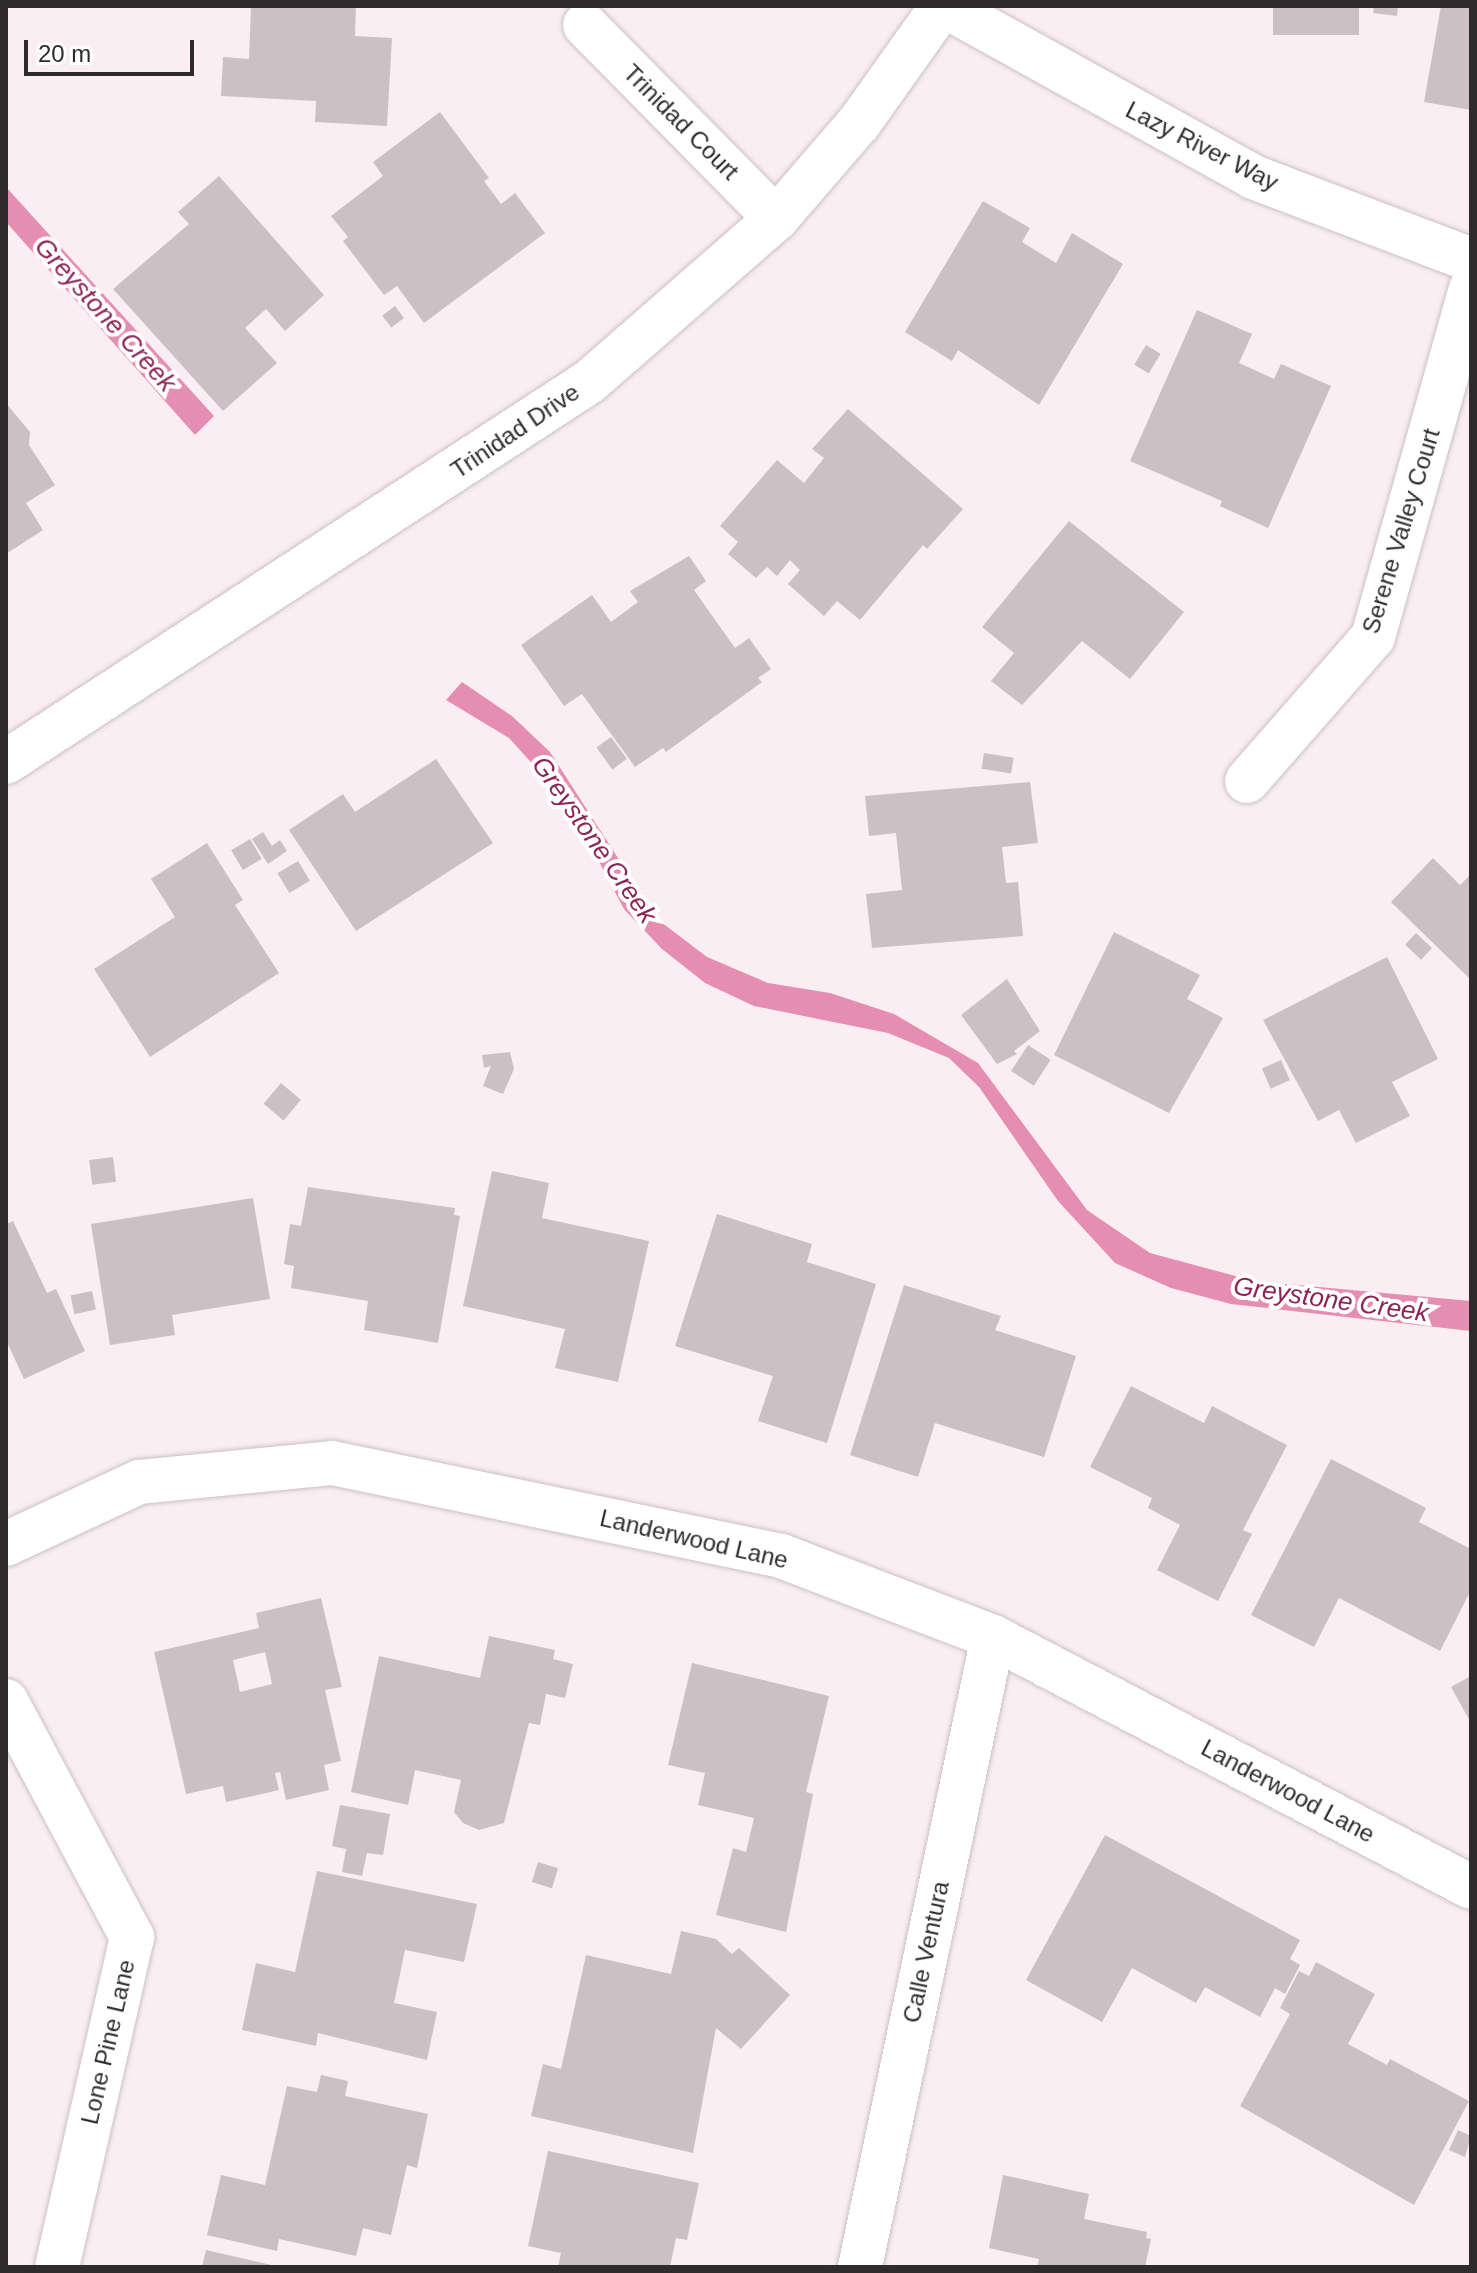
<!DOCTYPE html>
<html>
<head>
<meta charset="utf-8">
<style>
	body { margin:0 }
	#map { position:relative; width:1477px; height:2273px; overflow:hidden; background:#faeef2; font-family:Helvetica,sans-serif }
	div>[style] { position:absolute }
	.water>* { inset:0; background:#e68eb1 }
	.building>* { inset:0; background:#ccc0c4; transform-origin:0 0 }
	.roads { filter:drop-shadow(0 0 2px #cbc0c4) drop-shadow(0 0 2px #cbc0c4) }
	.minor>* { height:44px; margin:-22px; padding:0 22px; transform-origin:22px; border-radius:22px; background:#fff }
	span { translate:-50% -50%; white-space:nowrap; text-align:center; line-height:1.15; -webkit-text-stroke:8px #fff; paint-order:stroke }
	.street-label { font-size:24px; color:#2f2b2d }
	.water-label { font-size:26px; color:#8b2557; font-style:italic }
	.frame { position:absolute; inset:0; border:8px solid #2f2b2d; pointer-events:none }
	.scale { position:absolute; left:24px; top:40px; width:170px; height:36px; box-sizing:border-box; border:4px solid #2f2b2d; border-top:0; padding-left:10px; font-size:24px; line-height:28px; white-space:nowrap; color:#2f2b2d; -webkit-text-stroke:6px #fff; paint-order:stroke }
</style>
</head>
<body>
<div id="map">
	<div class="water">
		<div style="clip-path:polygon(6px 187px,214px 416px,195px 435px,6px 222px)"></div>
		<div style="clip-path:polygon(462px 682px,512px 716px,550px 752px,657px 919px,707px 957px,768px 983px,830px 993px,894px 1014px,978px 1063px,1087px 1210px,1150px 1253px,1254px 1281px,1471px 1301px,1471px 1331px,1231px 1304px,1171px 1288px,1115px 1263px,1058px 1201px,979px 1087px,949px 1058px,888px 1033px,754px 1006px,705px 983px,662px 949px,624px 909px,568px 803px,509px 738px,446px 700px)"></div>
	</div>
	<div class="building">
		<div style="clip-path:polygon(251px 6px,356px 6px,355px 36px,392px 38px,387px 126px,315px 122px,316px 101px,221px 96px,223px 57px,249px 59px)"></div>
		<div style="left:1273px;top:6px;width:86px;height:29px"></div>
		<div style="clip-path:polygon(1374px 6px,1398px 6px,1397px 16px,1373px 13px)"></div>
		<div style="clip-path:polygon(1441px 6px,1471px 6px,1471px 110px,1424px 102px)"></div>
		<div style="clip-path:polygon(440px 112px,489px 178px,484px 181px,501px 204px,515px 193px,545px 233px,424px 323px,397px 286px,384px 295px,343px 241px,348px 237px,331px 216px,383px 176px,373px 162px)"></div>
		<div style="clip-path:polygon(219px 176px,324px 295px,285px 331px,266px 309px,245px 328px,277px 363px,223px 411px,113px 289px,189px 224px,178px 212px)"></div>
		<div style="clip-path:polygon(983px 201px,1030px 228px,1022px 242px,1056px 263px,1072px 233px,1123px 264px,1039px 405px,958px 350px,952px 361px,905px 332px)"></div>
		<div style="left:395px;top:306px;width:15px;height:16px;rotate:53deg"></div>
		<div style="clip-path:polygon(1197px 310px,1252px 334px,1239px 363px,1274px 379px,1281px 364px,1331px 386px,1268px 528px,1220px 506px,1222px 501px,1130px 461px)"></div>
		<div style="left:1146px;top:345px;width:17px;height:23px;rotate:31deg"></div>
		<div style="clip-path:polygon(6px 403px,30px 432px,29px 445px,55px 485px,26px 503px,43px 530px,6px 554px)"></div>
		<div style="clip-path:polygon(848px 409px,963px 509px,927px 549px,923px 545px,860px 620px,837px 601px,824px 616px,788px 584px,800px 570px,790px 560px,777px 576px,767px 567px,756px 578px,728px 554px,738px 542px,720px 526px,777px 460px,804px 483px,824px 458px,812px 449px)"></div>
		<div style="clip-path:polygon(1069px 521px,1184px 612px,1130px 679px,1082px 641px,1022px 705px,991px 681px,1014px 653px,982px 627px)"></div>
		<div style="clip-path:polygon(689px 556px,706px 581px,694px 590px,735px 648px,749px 638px,771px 669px,758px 678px,762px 682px,666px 752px,663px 748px,635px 767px,582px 694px,564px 706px,521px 645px,592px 595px,611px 622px,638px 602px,630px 591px)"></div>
		<div style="left:611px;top:737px;width:27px;height:18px;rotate:54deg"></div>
		<div style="left:984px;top:753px;width:30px;height:16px;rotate:9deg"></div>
		<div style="clip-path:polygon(436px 759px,493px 843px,356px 931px,289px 830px,343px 794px,355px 812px)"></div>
		<div style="clip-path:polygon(1030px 782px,1038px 843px,1002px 847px,1006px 883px,1018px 882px,1023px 936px,872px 948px,866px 894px,902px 890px,896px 833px,869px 836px,865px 796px)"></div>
		<div style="clip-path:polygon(263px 832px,272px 846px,280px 840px,287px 851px,268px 864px,252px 839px)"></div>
		<div style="left:250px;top:839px;width:23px;height:22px;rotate:59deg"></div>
		<div style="clip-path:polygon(207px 843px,243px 900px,235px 905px,279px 973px,150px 1057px,94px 969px,175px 917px,151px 879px)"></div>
		<div style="clip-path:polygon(1433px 858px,1460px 885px,1471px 874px,1471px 980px,1391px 902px)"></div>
		<div style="left:298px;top:861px;width:23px;height:24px;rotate:59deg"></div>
		<div style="clip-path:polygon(1114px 932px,1200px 975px,1187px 999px,1223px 1018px,1169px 1113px,1054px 1055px)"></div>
		<div style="left:1416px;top:933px;width:22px;height:16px;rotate:43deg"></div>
		<div style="clip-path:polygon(1387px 957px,1438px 1059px,1392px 1082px,1410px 1116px,1356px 1143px,1339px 1110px,1318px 1121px,1263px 1020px)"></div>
		<div style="clip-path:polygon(1007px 979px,1040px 1031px,1014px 1051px,1017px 1054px,997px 1064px,961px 1015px)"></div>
		<div style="left:1028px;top:1045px;width:27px;height:31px;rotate:33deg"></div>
		<div style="clip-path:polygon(510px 1052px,514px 1069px,503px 1094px,483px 1086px,491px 1066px,484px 1068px,482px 1055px)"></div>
		<div style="left:1281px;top:1060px;width:22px;height:21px;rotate:66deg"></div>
		<div style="left:281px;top:1083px;width:26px;height:27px;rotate:40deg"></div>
		<div style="left:113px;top:1157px;width:25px;height:24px;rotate:83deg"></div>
		<div style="clip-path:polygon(492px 1171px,549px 1183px,542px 1218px,649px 1241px,618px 1382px,555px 1368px,565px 1329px,463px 1306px)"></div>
		<div style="clip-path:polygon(308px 1187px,455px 1208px,454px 1215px,460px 1216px,438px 1343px,364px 1330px,368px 1301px,291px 1288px,294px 1266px,284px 1264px,290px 1224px,301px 1226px)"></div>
		<div style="clip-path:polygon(253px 1198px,270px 1299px,172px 1315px,175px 1335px,110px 1345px,91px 1224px)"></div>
		<div style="clip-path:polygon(717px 1214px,812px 1244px,807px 1262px,876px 1284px,827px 1443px,758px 1421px,773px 1376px,675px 1346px)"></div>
		<div style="clip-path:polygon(13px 1221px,47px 1293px,56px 1289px,85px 1351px,24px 1379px,6px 1340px,6px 1224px)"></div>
		<div style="clip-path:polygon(904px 1285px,1001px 1316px,995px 1330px,1076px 1356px,1044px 1457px,935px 1423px,918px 1477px,850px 1455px)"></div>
		<div style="left:92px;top:1291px;width:19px;height:22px;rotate:78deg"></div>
		<div style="clip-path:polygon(1131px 1386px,1204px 1423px,1212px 1406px,1287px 1445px,1243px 1530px,1252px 1534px,1218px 1601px,1157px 1570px,1180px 1525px,1148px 1508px,1152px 1498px,1090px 1467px)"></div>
		<div style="clip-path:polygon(1331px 1459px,1426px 1508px,1419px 1522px,1471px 1549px,1471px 1590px,1440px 1651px,1339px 1598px,1314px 1647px,1251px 1615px)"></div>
		<div style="clip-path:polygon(evenodd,321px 1598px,342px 1687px,325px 1690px,341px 1761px,324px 1765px,329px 1790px,286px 1800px,280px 1772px,275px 1773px,279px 1790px,226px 1802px,223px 1786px,186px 1794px,154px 1652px,259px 1628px,256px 1613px,321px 1598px,265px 1652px,272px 1684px,240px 1692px,233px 1660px,265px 1652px)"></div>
		<div style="clip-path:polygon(489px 1636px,555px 1650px,553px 1659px,573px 1664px,565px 1698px,546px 1694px,540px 1725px,529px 1723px,504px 1823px,479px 1830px,463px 1823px,454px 1812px,461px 1780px,415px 1770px,408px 1805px,351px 1792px,379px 1656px,480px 1678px)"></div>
		<div style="clip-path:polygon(692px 1663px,829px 1696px,806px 1792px,813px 1794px,786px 1932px,716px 1915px,733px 1848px,746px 1852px,754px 1818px,698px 1805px,705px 1773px,668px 1765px)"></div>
		<div style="clip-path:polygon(1471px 1676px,1471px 1723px,1451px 1687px)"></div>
		<div style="clip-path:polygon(340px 1805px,390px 1814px,383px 1855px,367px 1853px,362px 1876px,342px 1872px,346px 1849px,332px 1846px)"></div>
		<div style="clip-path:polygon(1105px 1835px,1300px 1940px,1290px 1959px,1300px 1965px,1285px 1994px,1275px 1988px,1260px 2017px,1205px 1987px,1196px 2003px,1132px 1968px,1102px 2022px,1026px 1980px)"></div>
		<div style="left:538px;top:1862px;width:21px;height:21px;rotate:17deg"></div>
		<div style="clip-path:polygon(317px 1871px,477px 1904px,464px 1962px,405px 1950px,394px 2003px,437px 2012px,427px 2060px,318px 2033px,316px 2046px,242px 2030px,256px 1963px,295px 1972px)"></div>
		<div style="clip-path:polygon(681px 1931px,716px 1939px,732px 1954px,739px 1948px,790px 1995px,741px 2049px,716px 2028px,693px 2153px,531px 2116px,543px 2064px,561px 2069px,586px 1955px,671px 1974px)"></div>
		<div style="clip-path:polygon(1316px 1962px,1375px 1994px,1348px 2044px,1387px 2065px,1390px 2059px,1469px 2101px,1414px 2205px,1240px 2106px,1290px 2014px,1280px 2008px,1299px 1971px,1309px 1976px)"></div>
		<div style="clip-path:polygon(321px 2075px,348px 2081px,345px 2096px,428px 2114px,417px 2168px,407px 2165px,391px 2235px,363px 2228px,356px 2256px,279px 2239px,277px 2251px,207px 2235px,221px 2175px,265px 2185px,287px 2086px,317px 2092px)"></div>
		<div style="clip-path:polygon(1458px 2130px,1471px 2136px,1465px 2157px,1449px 2150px)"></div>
		<div style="clip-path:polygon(548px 2151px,699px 2183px,687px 2240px,676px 2238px,670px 2267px,558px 2267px,561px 2253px,528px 2246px)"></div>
		<div style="clip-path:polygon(1003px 2175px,1089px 2194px,1084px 2219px,1147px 2232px,1146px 2238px,1151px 2239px,1145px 2267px,1037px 2267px,1039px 2259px,989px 2248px)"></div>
		<div style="clip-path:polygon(206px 2250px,276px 2266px,275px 2267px,202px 2267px)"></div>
	</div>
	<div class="roads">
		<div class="minor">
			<div style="left:945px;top:6px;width:352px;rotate:29deg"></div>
			<div style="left:1253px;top:177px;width:233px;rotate:20.8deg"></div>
			<div style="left:585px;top:25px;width:272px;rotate:45.4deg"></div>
			<div style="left:6px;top:762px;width:696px;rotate:-33.1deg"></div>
			<div style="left:589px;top:382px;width:248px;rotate:-41.1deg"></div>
			<div style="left:776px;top:219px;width:127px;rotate:-49.2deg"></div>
			<div style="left:859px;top:123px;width:143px;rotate:-54.6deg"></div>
			<div style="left:1247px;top:781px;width:191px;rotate:-48.8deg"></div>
			<div style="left:1373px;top:637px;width:362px;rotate:-74.3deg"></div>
			<div style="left:6px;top:1544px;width:147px;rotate:-25deg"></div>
			<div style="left:139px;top:1482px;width:194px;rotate:-5.6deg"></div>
			<div style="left:332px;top:1463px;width:459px;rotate:11.7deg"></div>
			<div style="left:781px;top:1556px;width:227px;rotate:20.9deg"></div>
			<div style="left:993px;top:1637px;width:539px;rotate:27.61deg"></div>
			<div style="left:6px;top:1701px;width:268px;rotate:61.9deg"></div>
			<div style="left:132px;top:1937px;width:338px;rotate:102.8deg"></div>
			<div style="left:860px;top:2267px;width:644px;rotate:-78.08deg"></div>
		</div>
	</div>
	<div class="street-label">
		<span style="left:681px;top:122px;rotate:45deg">Trinidad Court</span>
		<span style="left:1202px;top:146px;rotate:27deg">Lazy River Way</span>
		<span style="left:515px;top:431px;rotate:-34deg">Trinidad Drive</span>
		<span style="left:1401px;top:531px;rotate:-73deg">Serene Valley Court</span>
		<span style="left:694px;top:1539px;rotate:13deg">Landerwood Lane</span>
		<span style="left:1288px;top:1791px;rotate:28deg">Landerwood Lane</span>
		<span style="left:926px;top:1952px;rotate:-78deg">Calle Ventura</span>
		<span style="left:108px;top:2042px;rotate:-77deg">Lone Pine Lane</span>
	</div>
	<div class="water-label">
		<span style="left:105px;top:315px;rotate:48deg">Greystone Creek</span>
		<span style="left:594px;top:840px;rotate:55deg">Greystone Creek</span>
		<span style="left:1331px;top:1300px;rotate:8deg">Greystone Creek</span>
	</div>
	<div class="frame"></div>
	<div class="scale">20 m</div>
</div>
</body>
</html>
